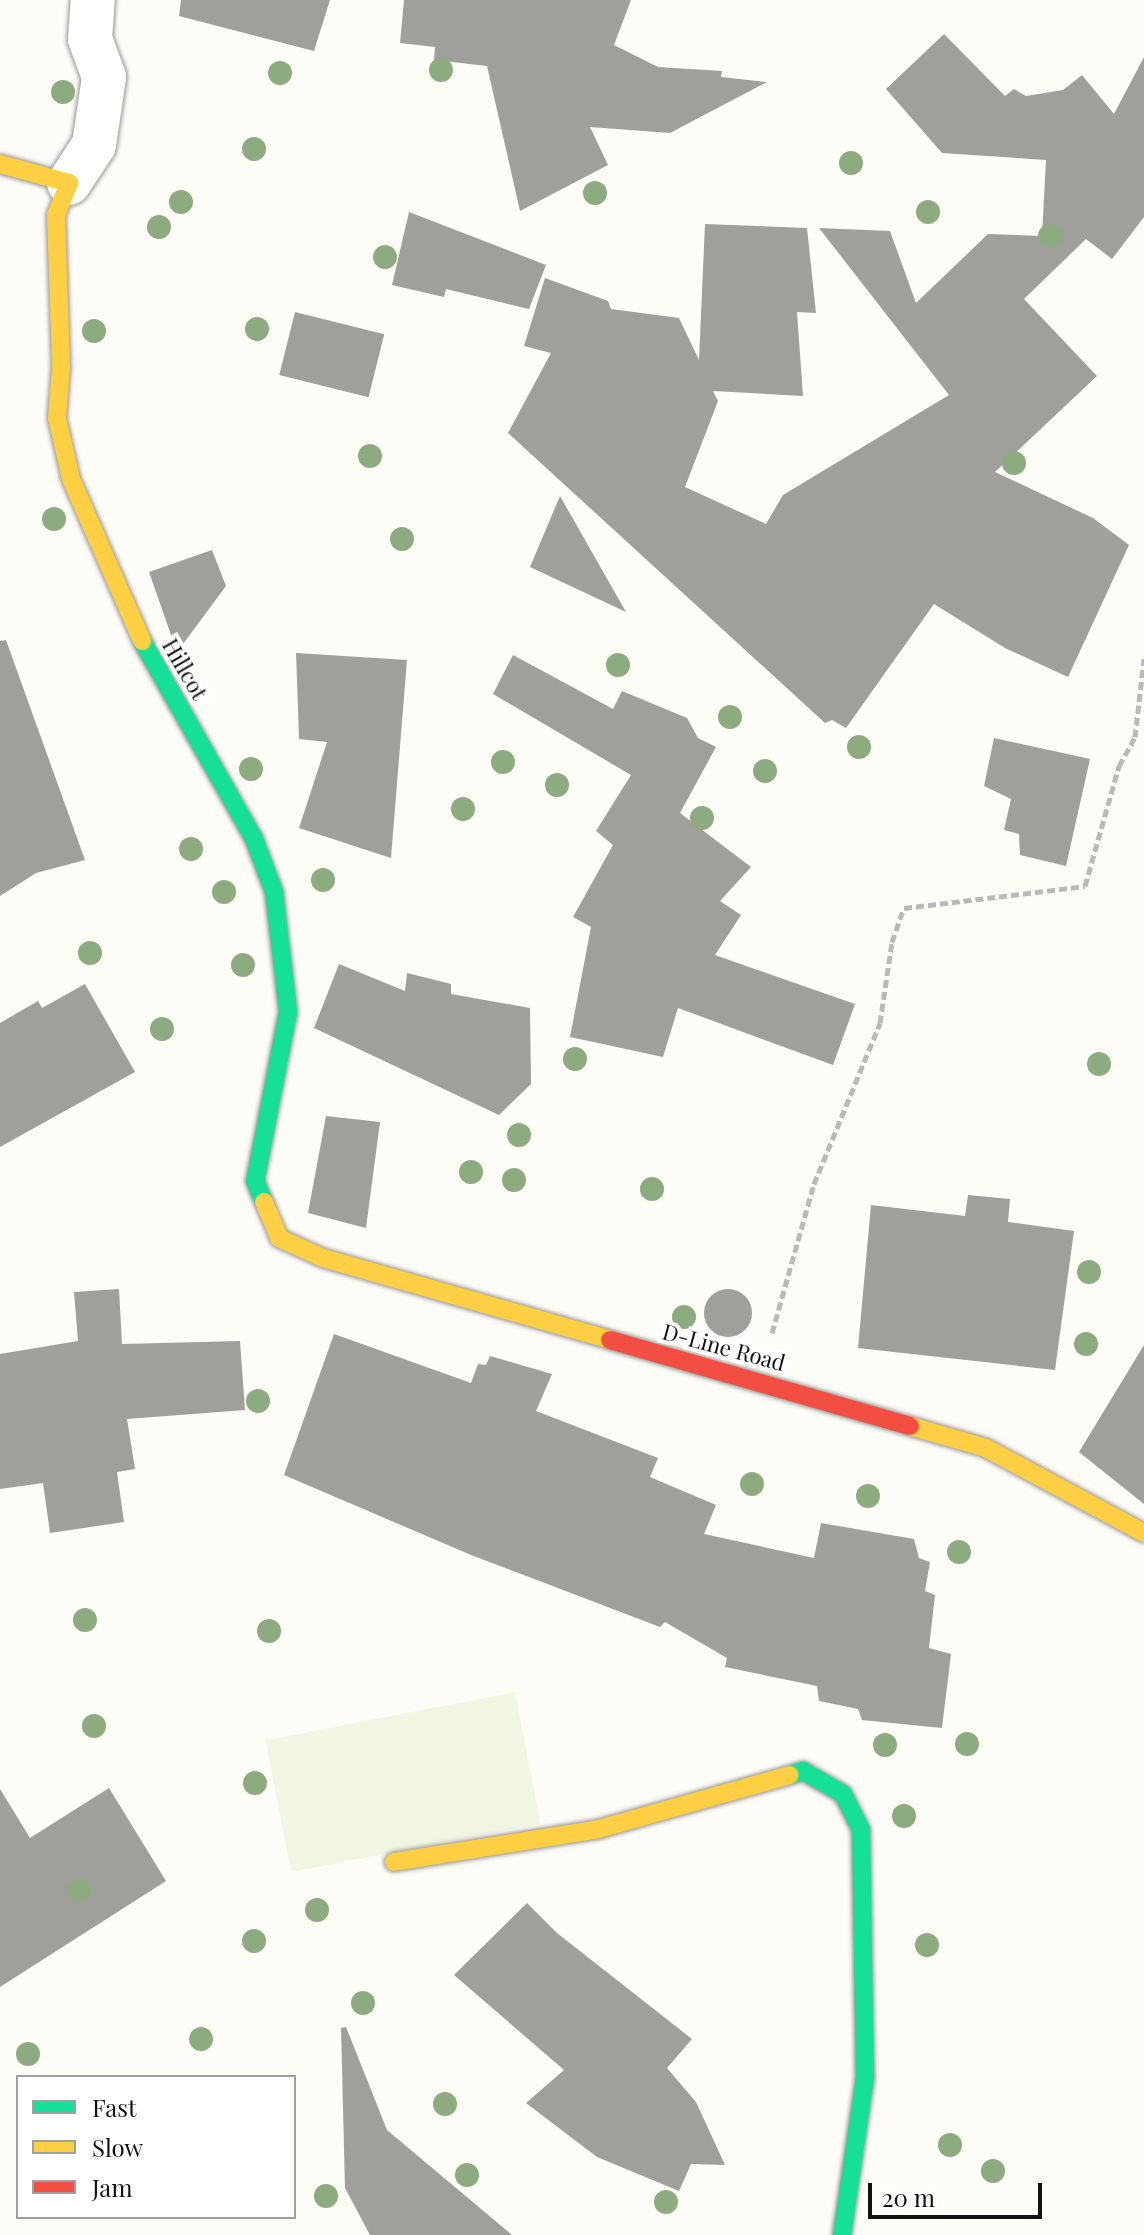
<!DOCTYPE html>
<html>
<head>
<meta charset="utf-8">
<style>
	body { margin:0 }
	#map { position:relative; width:1144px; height:2235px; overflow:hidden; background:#fdfcf7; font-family:"Playfair Display",serif }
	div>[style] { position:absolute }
	.pitch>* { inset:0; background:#f0f6e1; transform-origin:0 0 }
	.building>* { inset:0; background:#a19f9c; transform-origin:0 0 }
	.round { border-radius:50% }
	.path>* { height:5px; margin-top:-2.5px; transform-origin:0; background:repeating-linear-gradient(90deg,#b9b9b8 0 8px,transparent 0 12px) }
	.roads { filter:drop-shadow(0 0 2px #979795) drop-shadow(0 0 2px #979795) }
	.street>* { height:44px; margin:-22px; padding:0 22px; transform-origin:22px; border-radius:22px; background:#fffffe }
	.fast>* { height:18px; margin:-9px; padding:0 9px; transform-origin:9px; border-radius:9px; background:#16e098 }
	.slow>* { height:18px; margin:-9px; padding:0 9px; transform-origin:9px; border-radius:9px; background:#ffcf43 }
	.jam>* { height:18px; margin:-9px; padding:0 9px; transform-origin:9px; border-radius:9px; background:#f24e42 }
	.trees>* { width:24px; height:24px; margin:-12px; border-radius:50%; background:#8cac80 }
	span { translate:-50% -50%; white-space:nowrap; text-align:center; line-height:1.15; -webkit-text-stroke:8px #fff; paint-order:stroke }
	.street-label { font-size:22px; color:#111 }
	.legend { position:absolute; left:16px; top:2075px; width:280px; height:144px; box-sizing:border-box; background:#fff; border:2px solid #a0a0a0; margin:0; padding:10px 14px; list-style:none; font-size:24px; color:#111 }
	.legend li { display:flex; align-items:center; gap:16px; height:40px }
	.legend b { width:40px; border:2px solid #a0a0a0 }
	.scale { position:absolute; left:868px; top:2183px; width:174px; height:36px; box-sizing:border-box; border:4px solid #111; border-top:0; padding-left:10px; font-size:24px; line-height:28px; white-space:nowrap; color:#111; -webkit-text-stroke:6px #fff; paint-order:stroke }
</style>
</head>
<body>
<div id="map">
	<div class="pitch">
		<div style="left:515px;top:1692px;width:134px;height:254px;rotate:79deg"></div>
	</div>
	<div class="building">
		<div style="clip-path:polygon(181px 0,330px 0,314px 51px,179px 16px)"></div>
		<div style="clip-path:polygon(404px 0,631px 0,614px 45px,658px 67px,722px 71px,721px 77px,767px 82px,670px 133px,590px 127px,608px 165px,520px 211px,487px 66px,434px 60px,435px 47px,400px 43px)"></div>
		<div style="clip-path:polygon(944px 34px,1005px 96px,1014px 89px,1026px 96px,1063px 90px,1082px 75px,1114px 114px,1144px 57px,1144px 217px,1112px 259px,1086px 239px,1024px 299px,1097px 376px,995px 472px,1093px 518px,1129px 545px,1068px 677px,1005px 648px,934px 604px,846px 728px,832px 720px,825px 723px,508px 433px,551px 353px,524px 346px,545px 278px,608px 301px,611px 309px,679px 318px,699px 360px,705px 224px,807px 228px,816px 313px,797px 312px,803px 396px,713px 391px,718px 401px,685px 487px,766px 524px,783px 495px,949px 395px,819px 228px,890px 231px,916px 303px,988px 234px,1042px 236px,1046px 160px,942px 153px,886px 89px)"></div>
		<div style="clip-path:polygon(409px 212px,546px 265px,529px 309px,446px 289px,444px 297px,392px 285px)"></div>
		<div style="left:295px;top:312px;width:92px;height:65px;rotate:14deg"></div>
		<div style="clip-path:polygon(560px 496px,626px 612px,530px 567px)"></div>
		<div style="clip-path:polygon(212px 550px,226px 586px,177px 652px,149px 572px)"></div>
		<div style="clip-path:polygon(6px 640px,85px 860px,36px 873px,0 896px,0 641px)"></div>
		<div style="clip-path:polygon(296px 653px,407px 660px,391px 858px,299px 828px,327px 742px,299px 739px)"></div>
		<div style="clip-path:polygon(513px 655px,613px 709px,622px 691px,687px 718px,698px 738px,716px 747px,680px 813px,751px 867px,720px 901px,741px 915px,715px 955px,855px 1004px,833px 1065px,678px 1008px,663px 1057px,570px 1037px,591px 927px,573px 917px,613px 845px,596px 831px,631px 775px,493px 694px)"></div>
		<div style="clip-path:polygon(994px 738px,1090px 759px,1066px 866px,1020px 855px,1019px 834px,1004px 830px,1011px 799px,984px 786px)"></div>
		<div style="clip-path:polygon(339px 964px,405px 991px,407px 973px,451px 984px,451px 994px,530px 1008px,531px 1084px,499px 1115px,314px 1028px)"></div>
		<div style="clip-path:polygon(85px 984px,135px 1072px,0 1147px,0 1023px,38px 1001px,42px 1008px)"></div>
		<div style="clip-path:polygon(326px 1116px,380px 1122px,366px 1228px,308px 1213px)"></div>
		<div style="clip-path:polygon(968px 1195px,1010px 1199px,1008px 1222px,1074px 1231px,1055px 1370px,858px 1348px,871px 1205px,965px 1216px)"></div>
		<div class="round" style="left:704px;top:1289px;width:48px;height:48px"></div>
		<div style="clip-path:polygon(119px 1289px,122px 1344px,240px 1341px,245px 1410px,127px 1419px,135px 1469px,117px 1472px,124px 1522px,50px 1533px,43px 1483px,0 1489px,0 1354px,78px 1341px,74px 1292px)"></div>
		<div style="clip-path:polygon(334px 1334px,471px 1383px,478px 1364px,486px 1365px,490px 1356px,552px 1374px,536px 1411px,658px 1458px,650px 1477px,716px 1505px,704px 1534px,814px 1558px,821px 1523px,914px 1539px,919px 1558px,930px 1562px,925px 1591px,935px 1595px,929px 1648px,951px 1654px,942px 1728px,862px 1720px,858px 1709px,819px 1701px,817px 1686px,725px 1667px,727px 1658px,665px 1622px,660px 1627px,471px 1555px,284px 1475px)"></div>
		<div style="clip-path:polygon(1144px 1345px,1144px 1504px,1079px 1452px)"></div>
		<div style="clip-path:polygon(109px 1788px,166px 1881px,0 1987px,0 1789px,30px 1838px)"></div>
		<div style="clip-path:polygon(527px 1903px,557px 1933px,692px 2039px,667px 2068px,696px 2102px,725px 2165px,691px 2164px,679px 2191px,597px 2157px,526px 2103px,564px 2070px,454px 1975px)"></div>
		<div style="clip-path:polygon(346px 2027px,387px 2130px,512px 2235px,370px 2235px,345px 2188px,341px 2028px)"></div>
	</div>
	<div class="path">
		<div style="left:772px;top:1333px;width:155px;rotate:-74.3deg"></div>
		<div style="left:814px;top:1184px;width:174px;rotate:-67.7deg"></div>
		<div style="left:880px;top:1023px;width:82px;rotate:-81.6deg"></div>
		<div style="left:892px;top:942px;width:36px;rotate:-71deg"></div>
		<div style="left:904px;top:908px;width:182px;rotate:-6.9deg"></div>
		<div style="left:1085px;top:886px;width:125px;rotate:-74.2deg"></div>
		<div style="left:1119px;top:766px;width:33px;rotate:-61deg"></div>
		<div style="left:1135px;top:737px;width:79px;rotate:-83.4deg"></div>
	</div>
	<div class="roads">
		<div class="street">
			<div style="left:69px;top:183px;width:45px;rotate:-56.7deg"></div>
			<div style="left:94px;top:145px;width:69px;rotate:-81.6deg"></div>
			<div style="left:104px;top:77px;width:40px;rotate:-110.2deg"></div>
			<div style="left:90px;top:39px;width:39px;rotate:-86deg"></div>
		</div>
		<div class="fast">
			<div style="left:142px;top:641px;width:227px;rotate:60.5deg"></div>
			<div style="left:254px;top:839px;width:57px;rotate:69.3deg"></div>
			<div style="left:274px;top:892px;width:121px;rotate:83.3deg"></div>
			<div style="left:288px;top:1012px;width:172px;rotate:101deg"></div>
			<div style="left:255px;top:1181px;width:23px;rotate:67deg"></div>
			<div style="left:790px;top:1775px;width:14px;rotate:-17deg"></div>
			<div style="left:803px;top:1771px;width:46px;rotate:29.9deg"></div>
			<div style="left:843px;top:1794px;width:40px;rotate:63.4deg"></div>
			<div style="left:861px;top:1830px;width:247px;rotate:89.1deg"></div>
			<div style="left:865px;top:2077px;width:160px;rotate:98.3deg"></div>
		</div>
		<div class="slow">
			<div style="left:0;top:164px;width:72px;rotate:15.4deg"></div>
			<div style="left:69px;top:183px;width:35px;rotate:112deg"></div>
			<div style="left:56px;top:215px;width:152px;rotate:88.1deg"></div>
			<div style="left:61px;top:367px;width:51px;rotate:94.5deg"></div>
			<div style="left:57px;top:418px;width:63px;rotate:77.1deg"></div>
			<div style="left:71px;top:479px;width:177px;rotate:66.3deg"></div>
			<div style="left:264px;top:1202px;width:39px;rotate:67deg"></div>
			<div style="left:279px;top:1238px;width:48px;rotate:24.4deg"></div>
			<div style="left:323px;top:1258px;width:298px;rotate:15.9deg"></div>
			<div style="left:910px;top:1426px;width:79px;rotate:16.1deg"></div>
			<div style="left:986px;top:1448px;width:179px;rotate:28.3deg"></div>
			<div style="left:394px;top:1862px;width:208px;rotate:-9.1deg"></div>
			<div style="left:599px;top:1829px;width:198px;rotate:-15.8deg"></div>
		</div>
		<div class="jam">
			<div style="left:610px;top:1340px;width:312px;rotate:16deg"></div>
		</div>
	</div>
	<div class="trees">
		<div style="left:441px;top:70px"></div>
		<div style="left:280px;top:73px"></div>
		<div style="left:63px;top:92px"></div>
		<div style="left:254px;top:149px"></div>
		<div style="left:851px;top:163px"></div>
		<div style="left:595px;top:193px"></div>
		<div style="left:181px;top:202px"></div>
		<div style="left:928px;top:212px"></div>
		<div style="left:159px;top:227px"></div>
		<div style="left:1050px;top:236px"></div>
		<div style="left:385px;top:257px"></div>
		<div style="left:257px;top:329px"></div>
		<div style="left:94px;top:331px"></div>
		<div style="left:370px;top:456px"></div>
		<div style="left:1014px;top:463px"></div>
		<div style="left:54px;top:519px"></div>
		<div style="left:402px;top:539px"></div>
		<div style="left:618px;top:665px"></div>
		<div style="left:730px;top:717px"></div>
		<div style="left:859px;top:747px"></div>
		<div style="left:503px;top:762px"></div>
		<div style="left:251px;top:769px"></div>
		<div style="left:765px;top:771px"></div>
		<div style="left:557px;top:785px"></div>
		<div style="left:463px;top:809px"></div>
		<div style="left:702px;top:818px"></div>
		<div style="left:191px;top:849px"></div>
		<div style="left:323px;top:880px"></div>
		<div style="left:224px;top:892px"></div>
		<div style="left:90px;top:953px"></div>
		<div style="left:243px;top:965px"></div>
		<div style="left:162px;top:1029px"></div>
		<div style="left:575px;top:1059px"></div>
		<div style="left:1099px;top:1064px"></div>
		<div style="left:519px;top:1135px"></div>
		<div style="left:471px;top:1172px"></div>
		<div style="left:514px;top:1180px"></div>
		<div style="left:652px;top:1189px"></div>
		<div style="left:1089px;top:1272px"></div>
		<div style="left:684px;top:1317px"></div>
		<div style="left:1086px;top:1344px"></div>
		<div style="left:258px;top:1401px"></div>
		<div style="left:752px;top:1484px"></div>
		<div style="left:868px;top:1496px"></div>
		<div style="left:959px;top:1552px"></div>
		<div style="left:85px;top:1620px"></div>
		<div style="left:269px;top:1631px"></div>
		<div style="left:94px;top:1726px"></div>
		<div style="left:967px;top:1744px"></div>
		<div style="left:885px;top:1745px"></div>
		<div style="left:255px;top:1783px"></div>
		<div style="left:904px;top:1816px"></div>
		<div style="left:79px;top:1890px"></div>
		<div style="left:317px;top:1910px"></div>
		<div style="left:254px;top:1941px"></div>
		<div style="left:927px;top:1945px"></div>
		<div style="left:363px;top:2003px"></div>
		<div style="left:201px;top:2039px"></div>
		<div style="left:28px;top:2054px"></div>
		<div style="left:445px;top:2104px"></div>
		<div style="left:950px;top:2145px"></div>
		<div style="left:993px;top:2171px"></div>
		<div style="left:467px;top:2175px"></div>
		<div style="left:326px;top:2196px"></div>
		<div style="left:666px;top:2202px"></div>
	</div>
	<div class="street-label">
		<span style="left:185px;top:669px;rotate:60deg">Hillcot</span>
		<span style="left:724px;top:1347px;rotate:15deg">D-Line Road</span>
	</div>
	<ul class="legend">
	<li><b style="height:10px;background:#16e098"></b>Fast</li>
	<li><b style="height:10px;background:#ffcf43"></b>Slow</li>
	<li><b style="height:10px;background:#f24e42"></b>Jam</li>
	</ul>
	<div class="scale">20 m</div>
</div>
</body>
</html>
